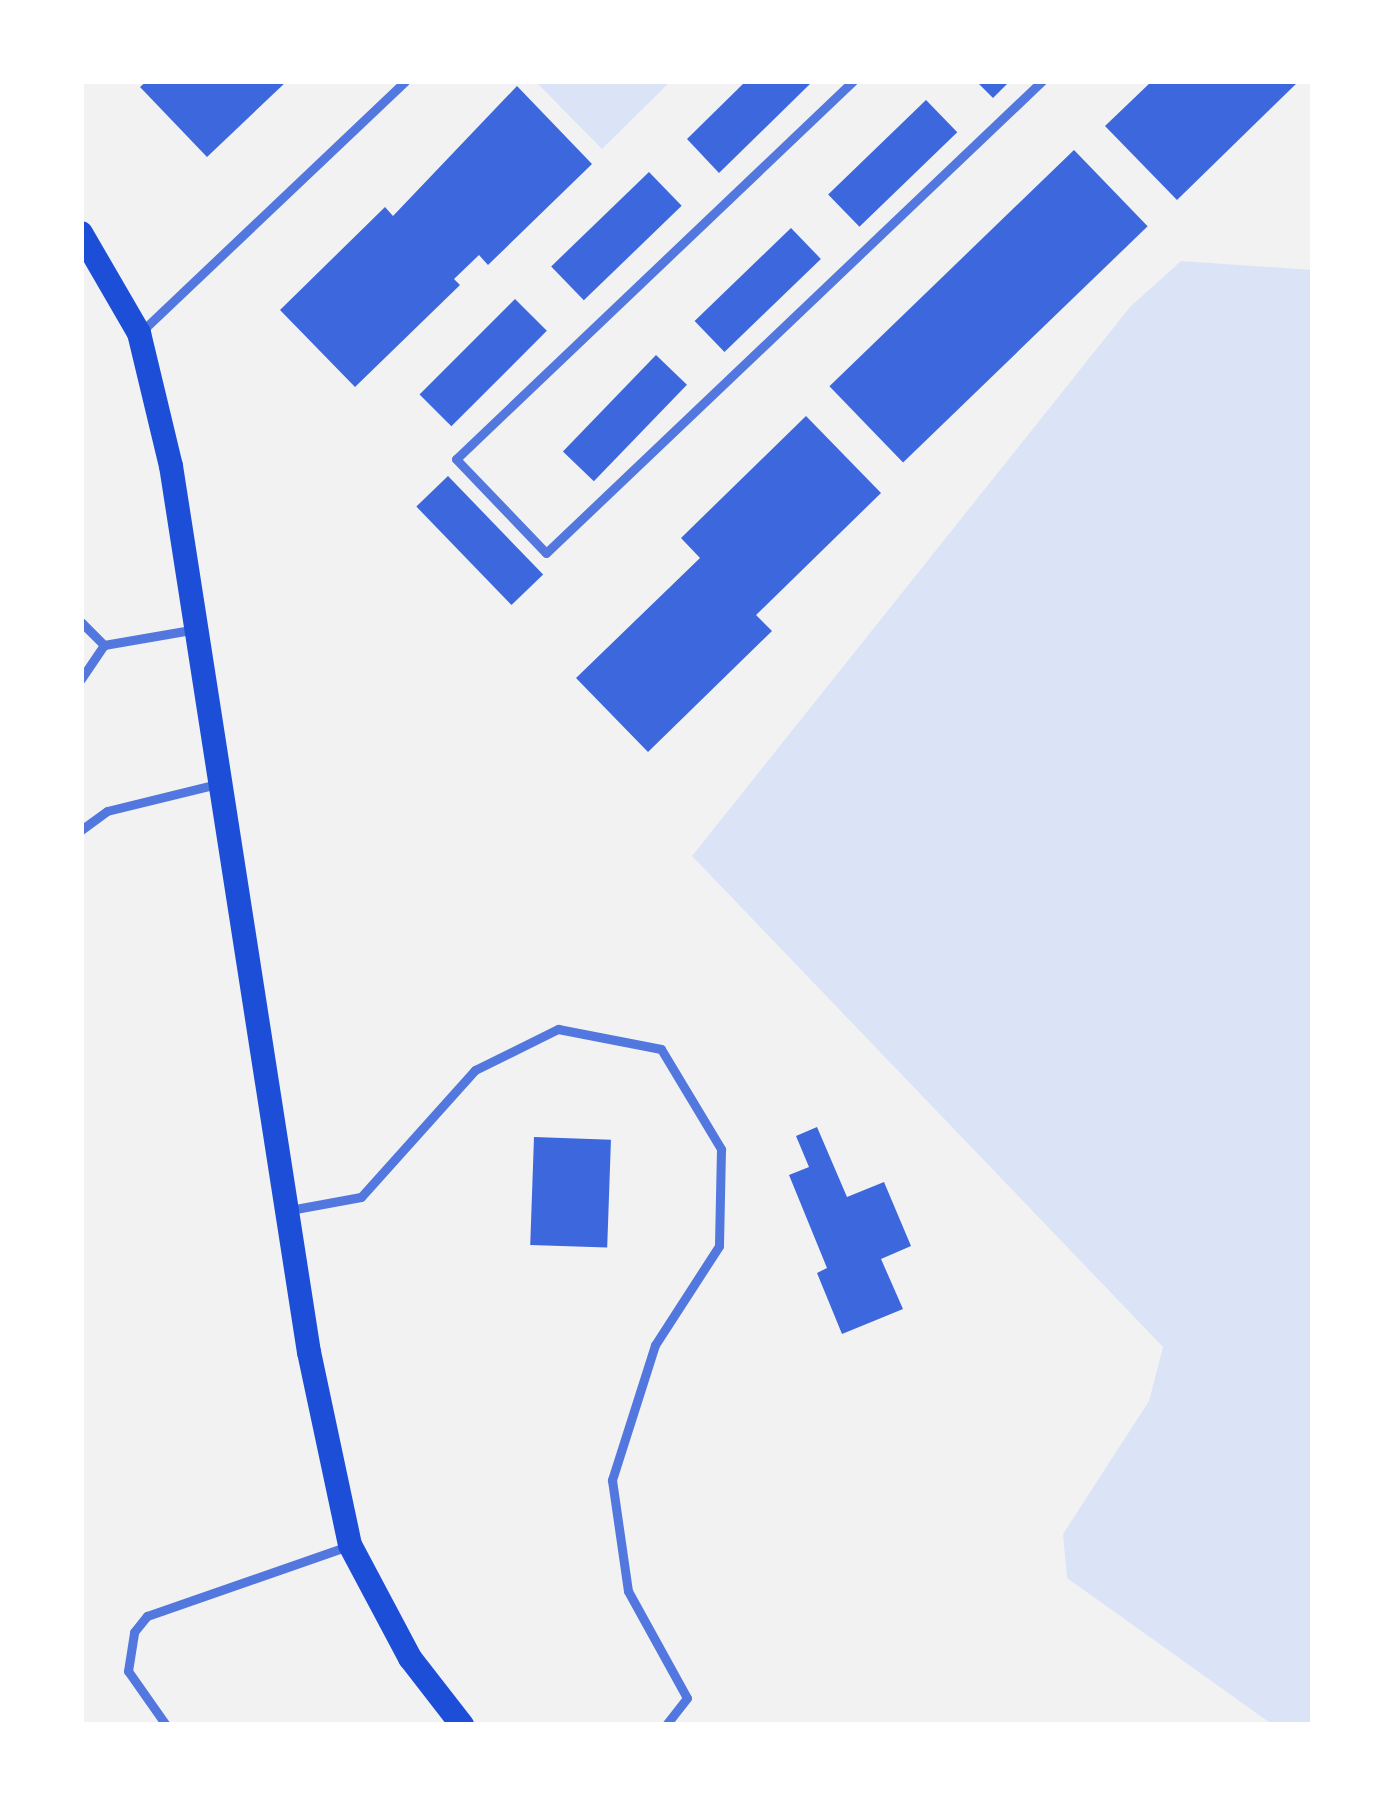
<!DOCTYPE html>
<html>
<head>
<meta charset="utf-8">
<style>
	body { margin:0 }
	#map { position:relative; width:1394px; height:1806px; overflow:hidden; background:#f2f2f2; font-family:Lato,sans-serif }
	div>[style] { position:absolute }
	.green>* { inset:0; background:#dbe4f7 }
	.building>* { inset:0; background:#3d67dc; transform-origin:0 0 }
	.service>* { height:9px; margin:-4.5px; padding:0 4.5px; transform-origin:4.5px; border-radius:4.5px; background:#5277de }
	.secondary>* { height:24px; margin:-12px; padding:0 12px; transform-origin:12px; border-radius:12px; background:#1d4ed8 }
	span { translate:-50% -50%; white-space:nowrap; text-align:center; line-height:1.15; -webkit-text-stroke:9px #fff; paint-order:stroke }
	.frame { position:absolute; inset:0; border:84px solid #fff; pointer-events:none }
</style>
</head>
<body>
<div id="map">
	<div class="green">
		<div style="clip-path:polygon(535px 81px,671px 81px,602px 149px)"></div>
		<div style="clip-path:polygon(1181px 261px,1313px 270px,1313px 1725px,1273px 1725px,1067px 1578px,1063px 1534px,1149px 1401px,1163px 1347px,692px 856px,1130px 307px)"></div>
	</div>
	<div class="building">
		<div style="clip-path:polygon(147px 81px,287px 81px,207px 157px,140px 87px)"></div>
		<div style="clip-path:polygon(746px 81px,813px 81px,719px 173px,687px 139px)"></div>
		<div style="clip-path:polygon(976px 81px,1010px 81px,993px 98px)"></div>
		<div style="clip-path:polygon(1152px 81px,1299px 81px,1177px 200px,1105px 126px)"></div>
		<div style="clip-path:polygon(517px 86px,592px 164px,488px 265px,479px 255px,454px 279px,460px 285px,355px 387px,280px 310px,385px 207px,393px 216px)"></div>
		<div style="left:926px;top:100px;width:45px;height:136px;rotate:46deg"></div>
		<div style="left:1074px;top:150px;width:106px;height:340px;rotate:46deg"></div>
		<div style="left:649px;top:172px;width:47px;height:136px;rotate:46deg"></div>
		<div style="left:791px;top:228px;width:43px;height:134px;rotate:46deg"></div>
		<div style="left:515px;top:299px;width:45px;height:135px;rotate:45deg"></div>
		<div style="left:656px;top:355px;width:43px;height:134px;rotate:44deg"></div>
		<div style="clip-path:polygon(806px 416px,881px 493px,756px 615px,772px 631px,648px 752px,576px 678px,700px 558px,681px 538px)"></div>
		<div style="left:448px;top:476px;width:137px;height:44px;rotate:46deg"></div>
		<div style="clip-path:polygon(817px 1127px,847px 1197px,884px 1182px,911px 1246px,881px 1259px,903px 1309px,842px 1334px,817px 1273px,827px 1268px,789px 1175px,809px 1167px,796px 1136px)"></div>
		<div style="left:534px;top:1137px;width:77px;height:108px;rotate:2deg"></div>
	</div>
	<div class="service">
		<div style="left:853px;top:81px;width:548px;rotate:136.4deg"></div>
		<div style="left:456px;top:459px;width:130px;rotate:46.2deg"></div>
		<div style="left:546px;top:553px;width:685px;rotate:-43.58deg"></div>
		<div style="left:143px;top:330px;width:361px;rotate:-43.5deg"></div>
		<div style="left:81px;top:622px;width:33px;rotate:45deg"></div>
		<div style="left:104px;top:645px;width:88px;rotate:-9.8deg"></div>
		<div style="left:81px;top:679px;width:41px;rotate:-55.9deg"></div>
		<div style="left:81px;top:830px;width:32px;rotate:-36deg"></div>
		<div style="left:107px;top:811px;width:113px;rotate:-13.8deg"></div>
		<div style="left:290px;top:1210px;width:72px;rotate:-10.4deg"></div>
		<div style="left:361px;top:1197px;width:171px;rotate:-48.1deg"></div>
		<div style="left:475px;top:1070px;width:93px;rotate:-26.3deg"></div>
		<div style="left:558px;top:1029px;width:105px;rotate:11deg"></div>
		<div style="left:661px;top:1049px;width:117px;rotate:59deg"></div>
		<div style="left:721px;top:1149px;width:97px;rotate:91.2deg"></div>
		<div style="left:719px;top:1246px;width:118px;rotate:122.9deg"></div>
		<div style="left:655px;top:1345px;width:142px;rotate:107.7deg"></div>
		<div style="left:612px;top:1480px;width:112px;rotate:81.8deg"></div>
		<div style="left:628px;top:1591px;width:122px;rotate:61.1deg"></div>
		<div style="left:687px;top:1698px;width:34px;rotate:128deg"></div>
		<div style="left:166px;top:1725px;width:66px;rotate:-125.1deg"></div>
		<div style="left:128px;top:1671px;width:39px;rotate:-81deg"></div>
		<div style="left:134px;top:1632px;width:21px;rotate:-51deg"></div>
		<div style="left:147px;top:1616px;width:210px;rotate:-19.2deg"></div>
	</div>
	<div class="secondary">
		<div style="left:81px;top:233px;width:116px;rotate:59.9deg"></div>
		<div style="left:139px;top:333px;width:137px;rotate:76.5deg"></div>
		<div style="left:171px;top:466px;width:897px;rotate:81.15deg"></div>
		<div style="left:309px;top:1352px;width:197px;rotate:78deg"></div>
		<div style="left:350px;top:1545px;width:128px;rotate:62deg"></div>
		<div style="left:410px;top:1658px;width:85px;rotate:52.2deg"></div>
	</div>
	<div class="frame"></div>
</div>
</body>
</html>
